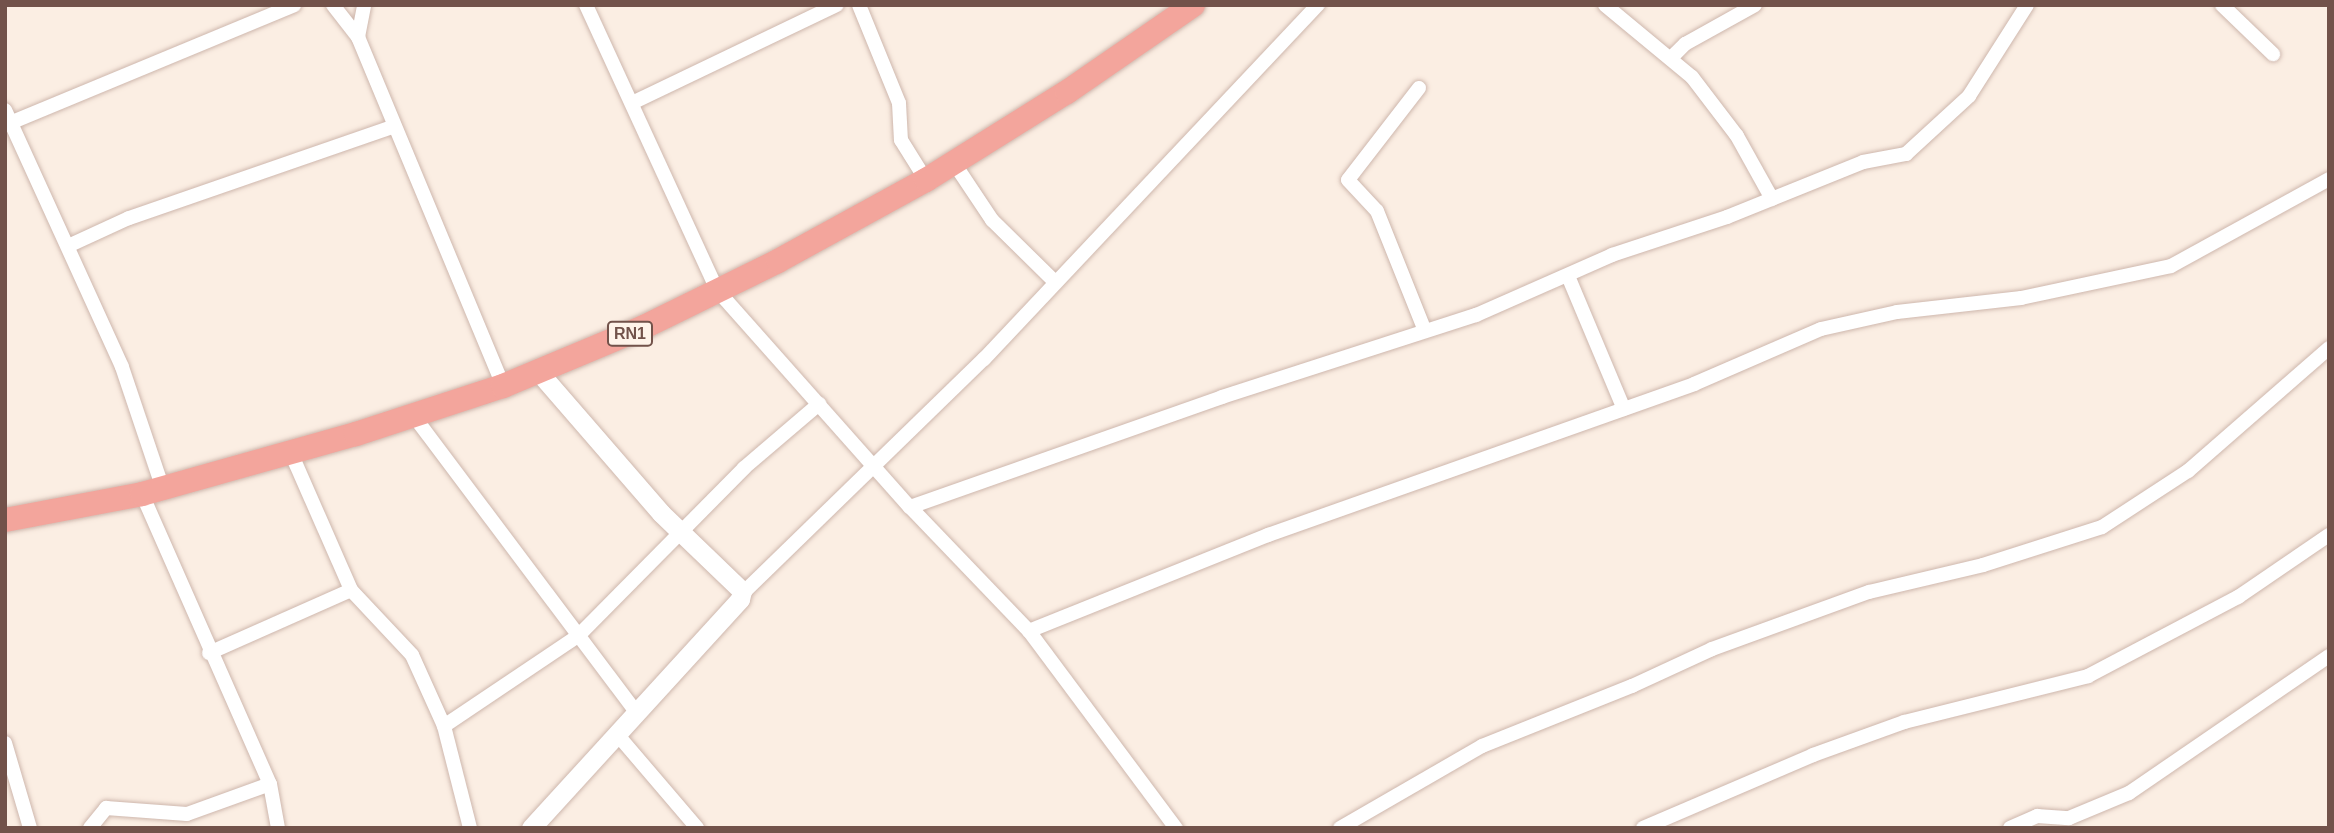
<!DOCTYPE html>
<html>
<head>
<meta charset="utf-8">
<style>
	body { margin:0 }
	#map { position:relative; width:2334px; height:833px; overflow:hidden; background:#fbeee3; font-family:Arial,sans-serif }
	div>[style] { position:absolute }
	.roads { filter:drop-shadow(0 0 2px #ceb7ad) drop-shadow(0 0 2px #ceb7ad) }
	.street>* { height:14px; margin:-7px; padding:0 7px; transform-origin:7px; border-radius:7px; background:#fff }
	.secondary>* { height:19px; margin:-9.5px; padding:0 9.5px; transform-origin:9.5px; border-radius:9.5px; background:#fff }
	.highway>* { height:24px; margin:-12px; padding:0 12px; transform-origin:12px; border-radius:12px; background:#f3a59c }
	span { translate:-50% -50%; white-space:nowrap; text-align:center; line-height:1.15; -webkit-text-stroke:7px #fef3e9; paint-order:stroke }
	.shield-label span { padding:2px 5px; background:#fef3e9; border:2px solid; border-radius:5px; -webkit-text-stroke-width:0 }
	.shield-label { font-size:16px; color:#72524a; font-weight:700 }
	.frame { position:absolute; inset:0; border:7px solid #72524a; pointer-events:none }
</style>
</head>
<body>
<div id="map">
	<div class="roads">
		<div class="street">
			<div style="left:333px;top:5px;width:41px;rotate:52deg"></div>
			<div style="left:358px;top:37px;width:378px;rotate:67.4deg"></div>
			<div style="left:586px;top:5px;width:314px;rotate:65.3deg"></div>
			<div style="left:717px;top:290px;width:290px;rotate:48.4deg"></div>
			<div style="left:910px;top:507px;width:172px;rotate:46.2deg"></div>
			<div style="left:1029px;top:631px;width:246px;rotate:53.3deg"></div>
			<div style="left:859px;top:5px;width:106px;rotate:67.8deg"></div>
			<div style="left:899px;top:103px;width:37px;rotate:87deg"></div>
			<div style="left:901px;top:140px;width:47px;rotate:58deg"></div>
			<div style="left:1605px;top:5px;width:113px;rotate:39.6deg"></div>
			<div style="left:1692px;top:77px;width:74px;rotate:52.7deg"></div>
			<div style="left:1737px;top:136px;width:72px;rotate:60.9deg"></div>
			<div style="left:2222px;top:5px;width:71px;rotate:43.9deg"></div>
			<div style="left:358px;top:37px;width:33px;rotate:-79deg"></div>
			<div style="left:1671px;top:58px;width:20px;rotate:-45deg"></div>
			<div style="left:1685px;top:44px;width:80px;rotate:-29.1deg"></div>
			<div style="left:1419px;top:88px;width:116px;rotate:127.7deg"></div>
			<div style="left:1348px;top:180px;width:42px;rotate:46.9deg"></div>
			<div style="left:1377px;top:211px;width:129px;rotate:68.2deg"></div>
			<div style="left:632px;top:103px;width:227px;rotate:-25.6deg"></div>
			<div style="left:5px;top:110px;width:282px;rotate:65.5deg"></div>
			<div style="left:122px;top:367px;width:129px;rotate:71.4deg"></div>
			<div style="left:5px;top:125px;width:313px;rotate:-22.5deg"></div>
			<div style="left:954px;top:163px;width:69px;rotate:56.3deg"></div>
			<div style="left:992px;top:220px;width:88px;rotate:44.5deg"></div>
			<div style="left:68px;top:246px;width:67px;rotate:-24.7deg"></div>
			<div style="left:129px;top:218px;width:281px;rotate:-19.1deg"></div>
			<div style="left:1568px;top:276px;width:144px;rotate:67.2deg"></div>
			<div style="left:413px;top:415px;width:373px;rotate:53.1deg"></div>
			<div style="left:291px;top:453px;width:150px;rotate:66.3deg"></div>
			<div style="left:351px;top:590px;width:89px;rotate:46.8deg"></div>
			<div style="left:412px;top:655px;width:78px;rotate:65.7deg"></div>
			<div style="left:444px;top:726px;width:105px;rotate:75.7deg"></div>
			<div style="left:142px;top:494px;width:317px;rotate:66.2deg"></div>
			<div style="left:270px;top:784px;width:45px;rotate:79.7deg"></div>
			<div style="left:910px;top:507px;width:331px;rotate:-19.4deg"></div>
			<div style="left:1222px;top:397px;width:267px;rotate:-17.9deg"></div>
			<div style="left:1476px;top:315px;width:149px;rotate:-23.8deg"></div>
			<div style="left:1612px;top:255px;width:121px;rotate:-18.3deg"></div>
			<div style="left:1727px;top:217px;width:147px;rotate:-22deg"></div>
			<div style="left:1863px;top:162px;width:44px;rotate:-10.5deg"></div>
			<div style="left:1906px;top:154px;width:86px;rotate:-42.6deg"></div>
			<div style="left:1969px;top:96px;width:108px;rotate:-57.5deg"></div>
			<div style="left:741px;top:595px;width:339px;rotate:-44.2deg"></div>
			<div style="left:984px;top:359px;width:487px;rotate:-46.7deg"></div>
			<div style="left:1029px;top:631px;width:258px;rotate:-21.9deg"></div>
			<div style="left:1268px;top:535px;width:452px;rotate:-19.5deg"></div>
			<div style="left:1694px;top:384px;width:138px;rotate:-23.4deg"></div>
			<div style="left:1821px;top:329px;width:78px;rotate:-12.6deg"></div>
			<div style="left:1897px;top:312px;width:125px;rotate:-6.4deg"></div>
			<div style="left:2021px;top:298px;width:153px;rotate:-12deg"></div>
			<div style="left:2171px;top:266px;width:180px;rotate:-28.8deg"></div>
			<div style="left:209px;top:653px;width:155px;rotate:-23.9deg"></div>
			<div style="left:444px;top:726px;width:161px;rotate:-33.9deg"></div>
			<div style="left:578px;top:636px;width:236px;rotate:-45.3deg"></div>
			<div style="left:744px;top:468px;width:99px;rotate:-40.5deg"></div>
			<div style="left:616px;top:733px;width:125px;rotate:49.5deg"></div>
			<div style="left:5px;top:743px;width:89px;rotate:73.6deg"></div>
			<div style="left:90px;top:828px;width:26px;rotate:-51deg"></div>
			<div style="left:106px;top:808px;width:81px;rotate:4.2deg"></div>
			<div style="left:187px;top:814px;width:88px;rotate:-19.9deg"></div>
			<div style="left:1340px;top:828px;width:164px;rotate:-30deg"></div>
			<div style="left:1482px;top:746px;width:162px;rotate:-21.8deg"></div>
			<div style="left:1632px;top:686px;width:88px;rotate:-24.8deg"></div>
			<div style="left:1712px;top:649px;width:167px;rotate:-20deg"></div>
			<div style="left:1869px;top:592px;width:117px;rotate:-13.3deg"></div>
			<div style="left:1983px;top:565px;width:125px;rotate:-17.7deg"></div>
			<div style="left:2102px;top:527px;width:103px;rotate:-33.1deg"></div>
			<div style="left:2188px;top:471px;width:187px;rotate:-41.1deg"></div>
			<div style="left:1643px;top:828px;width:185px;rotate:-23.2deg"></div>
			<div style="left:1813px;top:755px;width:97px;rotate:-19.9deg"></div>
			<div style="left:1904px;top:722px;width:190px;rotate:-14deg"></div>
			<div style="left:2088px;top:676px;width:170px;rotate:-27.8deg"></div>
			<div style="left:2238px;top:597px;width:110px;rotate:-34.3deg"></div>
			<div style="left:2010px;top:828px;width:30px;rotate:-24deg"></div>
			<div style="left:2037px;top:816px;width:32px;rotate:4deg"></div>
			<div style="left:2069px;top:818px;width:65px;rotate:-22.6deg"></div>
			<div style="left:2129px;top:793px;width:242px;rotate:-34.4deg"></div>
		</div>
		<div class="secondary">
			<div style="left:531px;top:828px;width:310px;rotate:-47.6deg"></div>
			<div style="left:740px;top:599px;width:8px;rotate:-76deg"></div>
			<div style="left:742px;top:591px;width:112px;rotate:-136.1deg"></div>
			<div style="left:661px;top:513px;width:186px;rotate:-130.9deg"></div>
		</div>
		<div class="highway">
			<div style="left:5px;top:520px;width:139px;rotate:-10.7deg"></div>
			<div style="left:142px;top:494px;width:222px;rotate:-15.7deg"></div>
			<div style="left:356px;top:434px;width:155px;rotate:-18.1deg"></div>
			<div style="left:503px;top:386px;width:153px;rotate:-22.7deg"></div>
			<div style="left:644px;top:327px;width:149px;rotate:-26.2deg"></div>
			<div style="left:778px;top:261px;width:169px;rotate:-28.7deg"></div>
			<div style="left:926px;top:180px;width:166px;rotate:-32deg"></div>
			<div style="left:1067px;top:92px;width:153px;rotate:-34.6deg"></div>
		</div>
	</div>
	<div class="shield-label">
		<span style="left:630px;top:334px">RN1</span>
	</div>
	<div class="frame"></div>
</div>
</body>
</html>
